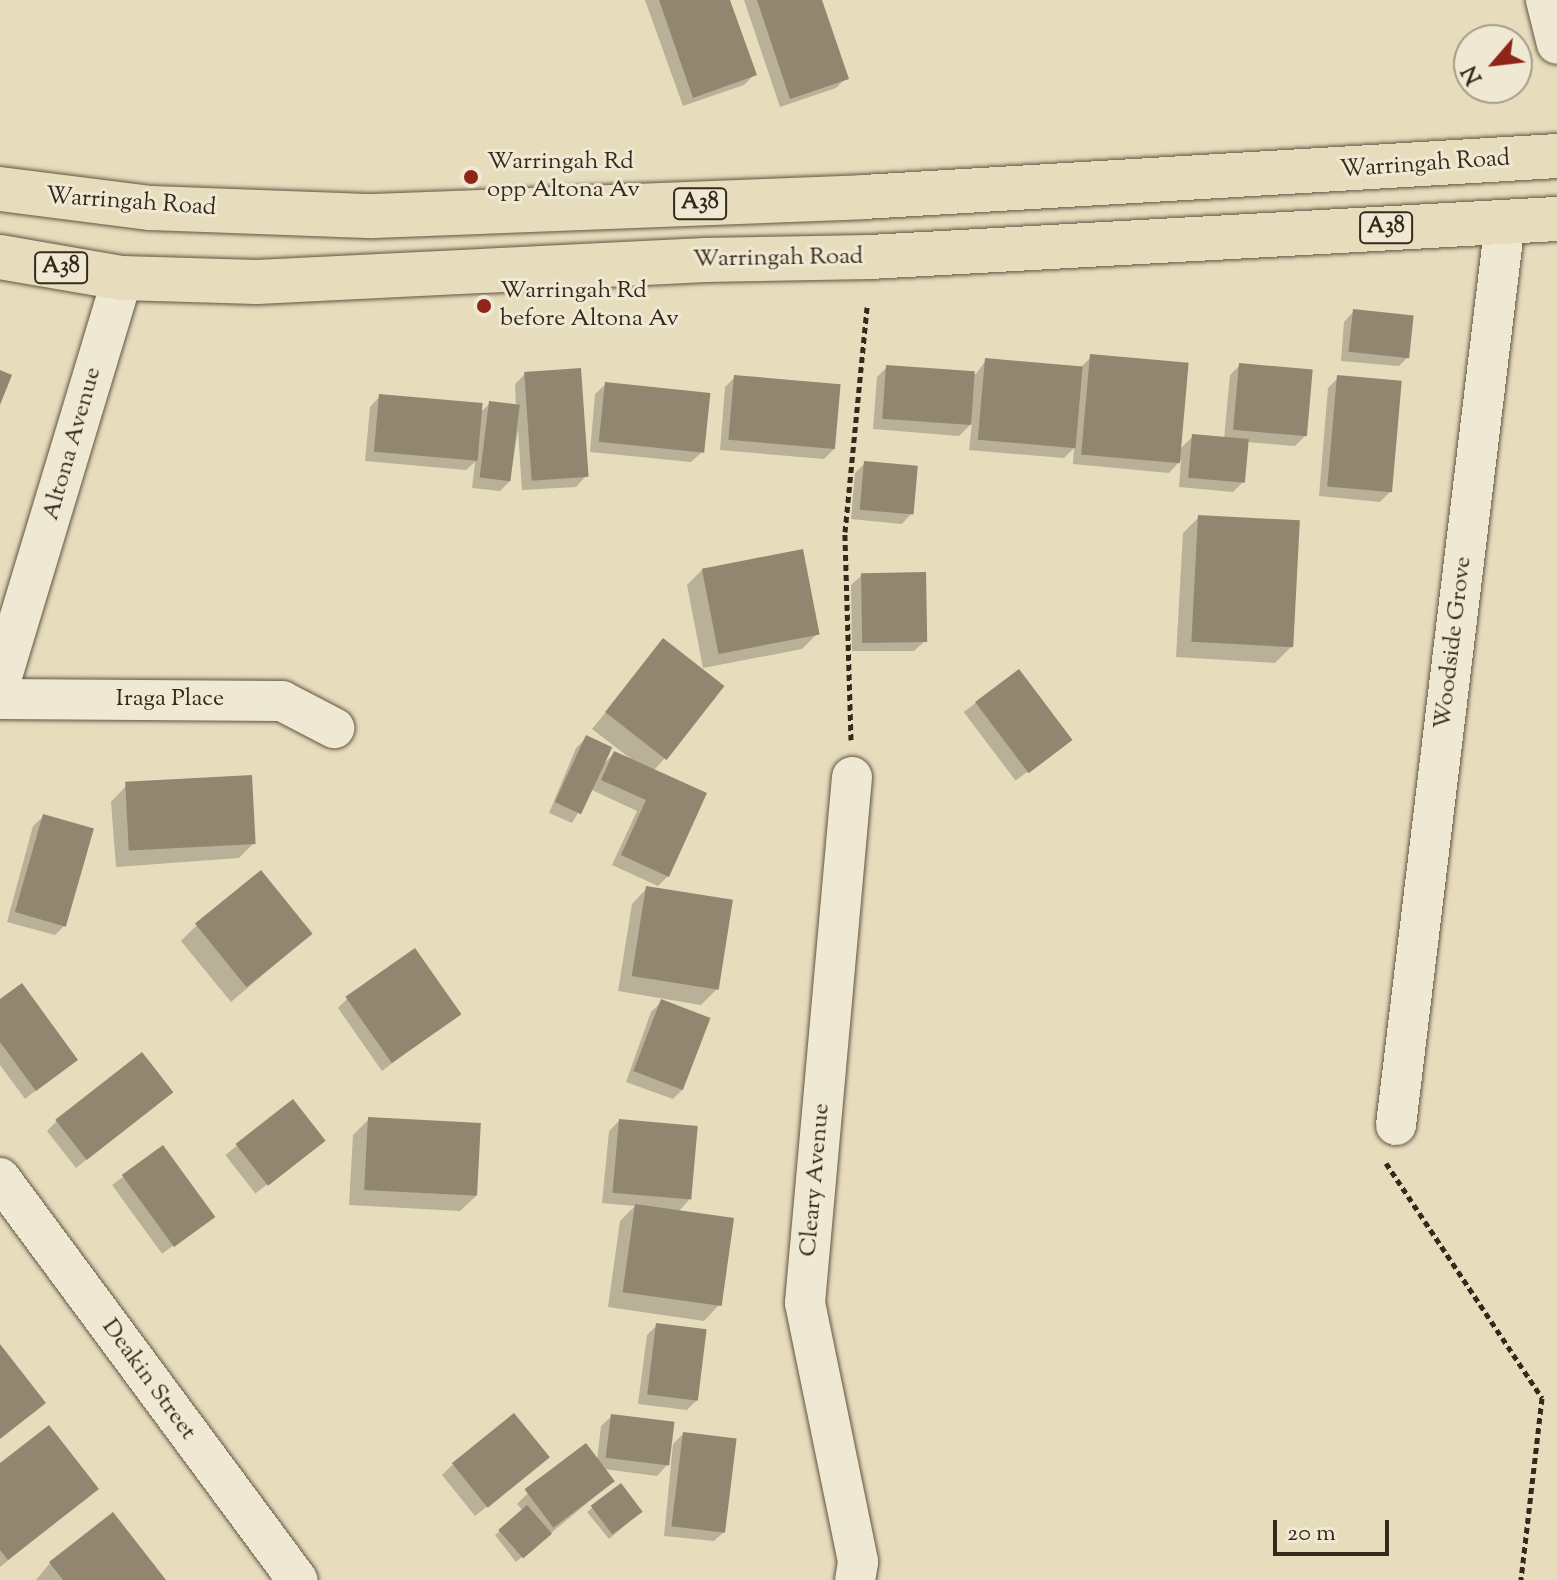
<!DOCTYPE html>
<html>
<head>
<meta charset="utf-8">
<style>
	body { margin:0 }
	#map { position:relative; width:1557px; height:1580px; overflow:hidden; background:#e7ddbd; font-family:"Sorts Mill Goudy",serif }
	div>[style] { position:absolute }
	.shadow>* { inset:0; background:#0003; transform-origin:0 0 }
	.building>* { inset:0; background:#938670; transform-origin:0 0 }
	.path>* { height:5px; margin-top:-2.5px; transform-origin:0; background:repeating-linear-gradient(90deg,#37281c 0 6px,transparent 0 10px) }
	.roads { filter:drop-shadow(0 0 2px #635544) drop-shadow(0 0 2px #635544) }
	.street>* { height:40px; margin:-20px; padding:0 20px; transform-origin:20px; border-radius:20px; background:#efe9d4 }
	.highway>* { height:44px; margin:-22px; padding:0 22px; transform-origin:22px; border-radius:22px; background:#e7ddbd }
	.dots>* { width:22px; height:22px; translate:-50% -50%; box-sizing:border-box; border:4px solid #efe9d4; border-radius:50% }
	span { translate:-50% -50%; white-space:nowrap; text-align:center; line-height:1.15; -webkit-text-stroke:6px #efe9d4; paint-order:stroke }
	.shield-label span { padding:2px 6px; background:#efe9d4; border:2px solid; border-radius:6px; -webkit-text-stroke-width:0 }
	.shield-label { font-size:22px; color:#37281c; font-weight:700 }
	.poi-label { font-size:24px; color:#37281c }
	.left { translate:0 -50%; text-align:left }
	.street-label { font-size:24px; color:#37281c }
	.north { position:absolute; left:1453px; top:24px; width:80px; height:80px; box-sizing:border-box; background:#efe9d4; border:2px solid #a59c8a; border-radius:50%; rotate:242deg; font-size:22px; font-weight:700; line-height:32px; text-align:center; color:#37281c }
	.north::after { content:''; display:block; margin:auto; width:28px; height:36px; background:#8f2418; clip-path:polygon(50% 0,100% 100%,50% 72%,0 100%) }
	.scale { position:absolute; left:1273px; top:1520px; width:116px; height:36px; box-sizing:border-box; border:4px solid #37281c; border-top:0; padding-left:10px; font-size:24px; line-height:28px; white-space:nowrap; color:#37281c; -webkit-text-stroke:6px #efe9d4; paint-order:stroke }
</style>
</head>
<body>
<div id="map">
	<div class="shadow">
		<div style="clip-path:polygon(645px 0,728px 0,754px 75px,744px 85px,683px 106px)"></div>
		<div style="clip-path:polygon(744px 0,820px 0,846px 78px,836px 88px,780px 107px)"></div>
		<div style="clip-path:polygon(1354px 311px,1409px 356px,1399px 366px,1341px 361px,1344px 322px)"></div>
		<div style="clip-path:polygon(1091px 357px,1180px 449px,1193px 436px,1224px 439px,1230px 375px,1240px 365px,1305px 436px,1295px 446px,1246px 442px,1243px 482px,1233px 492px,1179px 487px,1181px 460px,1169px 473px,1073px 464px,1074px 448px,1064px 458px,969px 450px,972px 423px,959px 436px,873px 429px,877px 377px,887px 367px,976px 374px,986px 360px,1081px 367px)"></div>
		<div style="clip-path:polygon(525px 374px,586px 476px,576px 487px,522px 490px,518px 430px,510px 481px,500px 491px,472px 488px,475px 462px,466px 470px,365px 461px,370px 407px,380px 396px,480px 413px,490px 403px,516px 406px,515px 384px)"></div>
		<div style="clip-path:polygon(735px 377px,834px 449px,824px 459px,720px 450px,725px 387px)"></div>
		<div style="clip-path:polygon(1338px 378px,1390px 492px,1380px 502px,1319px 496px,1328px 388px)"></div>
		<div style="clip-path:polygon(606px 384px,702px 452px,691px 462px,590px 452px,595px 394px)"></div>
		<div style="clip-path:polygon(865px 463px,912px 513px,902px 524px,851px 519px,855px 473px)"></div>
		<div style="clip-path:polygon(1199px 517px,1291px 647px,1275px 663px,1176px 657px,1183px 533px)"></div>
		<div style="clip-path:polygon(702px 570px,817px 634px,802px 649px,703px 668px,687px 585px)"></div>
		<div style="clip-path:polygon(862px 575px,925px 641px,914px 651px,852px 651px,851px 585px)"></div>
		<div style="clip-path:polygon(664px 641px,665px 758px,653px 771px,668px 876px,658px 886px,612px 865px,637px 811px,592px 790px,572px 823px,549px 813px,576px 748px,586px 738px,602px 766px,614px 753px,631px 759px,592px 729px)"></div>
		<div style="left:1018px;top:671px;width:86px;height:68px;rotate:53deg"></div>
		<div style="clip-path:polygon(126px 786px,254px 843px,239px 858px,116px 867px,111px 802px)"></div>
		<div style="clip-path:polygon(44px 816px,65px 925px,55px 935px,7px 922px,33px 826px)"></div>
		<div style="clip-path:polygon(647px 888px,717px 989px,701px 1005px,618px 991px,632px 904px)"></div>
		<div style="clip-path:polygon(196px 926px,311px 934px,231px 1002px,181px 941px)"></div>
		<div style="clip-path:polygon(348px 998px,459px 1013px,382px 1071px,338px 1008px)"></div>
		<div style="clip-path:polygon(0 1002px,75px 1060px,25px 1099px,0 1065px)"></div>
		<div style="clip-path:polygon(661px 1002px,683px 1089px,673px 1099px,626px 1082px,651px 1012px)"></div>
		<div style="clip-path:polygon(171px 1092px,76px 1168px,47px 1131px,57px 1121px)"></div>
		<div style="left:293px;top:1102px;width:49px;height:86px;rotate:52deg"></div>
		<div style="clip-path:polygon(368px 1120px,476px 1196px,460px 1211px,349px 1205px,353px 1135px)"></div>
		<div style="clip-path:polygon(619px 1121px,689px 1200px,678px 1212px,719px 1305px,704px 1321px,608px 1307px,620px 1221px,635px 1206px,602px 1203px,609px 1131px)"></div>
		<div style="left:163px;top:1148px;width:85px;height:63px;rotate:54deg"></div>
		<div style="clip-path:polygon(657px 1325px,697px 1400px,687px 1410px,638px 1404px,647px 1335px)"></div>
		<div style="clip-path:polygon(612px 1416px,667px 1465px,657px 1476px,604px 1469px,603px 1490px,516px 1562px,495px 1535px,523px 1511px,517px 1504px,527px 1494px,586px 1446px,597px 1460px,601px 1426px)"></div>
		<div style="clip-path:polygon(683px 1434px,725px 1531px,714px 1541px,664px 1536px,673px 1444px)"></div>
		<div style="clip-path:polygon(0 1465px,96px 1489px,0 1567px)"></div>
		<div style="clip-path:polygon(452px 1465px,537px 1467px,475px 1516px,442px 1475px)"></div>
		<div style="clip-path:polygon(620px 1486px,636px 1516px,609px 1539px,587px 1512px)"></div>
		<div style="clip-path:polygon(112px 1514px,163px 1580px,36px 1580px,50px 1563px)"></div>
	</div>
	<div class="building">
		<div style="clip-path:polygon(659px 0,730px 0,757px 75px,693px 98px)"></div>
		<div style="clip-path:polygon(757px 0,822px 0,849px 79px,790px 99px)"></div>
		<div style="left:1353px;top:309px;width:61px;height:43px;rotate:6deg"></div>
		<div style="left:1090px;top:354px;width:99px;height:101px;rotate:5deg"></div>
		<div style="left:985px;top:358px;width:98px;height:82px;rotate:5deg"></div>
		<div style="left:1239px;top:363px;width:74px;height:67px;rotate:5deg"></div>
		<div style="left:886px;top:365px;width:89px;height:54px;rotate:4deg"></div>
		<div style="left:581px;top:368px;width:109px;height:57px;rotate:86deg"></div>
		<div style="clip-path:polygon(0 370px,12px 375px,0 405px)"></div>
		<div style="left:734px;top:375px;width:107px;height:65px;rotate:5deg"></div>
		<div style="left:1337px;top:375px;width:65px;height:112px;rotate:5deg"></div>
		<div style="left:605px;top:382px;width:106px;height:60px;rotate:6deg"></div>
		<div style="left:379px;top:394px;width:104px;height:58px;rotate:5deg"></div>
		<div style="left:489px;top:401px;width:31px;height:77px;rotate:7deg"></div>
		<div style="left:1192px;top:434px;width:57px;height:44px;rotate:5deg"></div>
		<div style="left:864px;top:461px;width:54px;height:49px;rotate:5deg"></div>
		<div style="left:1198px;top:515px;width:102px;height:127px;rotate:3deg"></div>
		<div style="left:803px;top:549px;width:87px;height:103px;rotate:79deg"></div>
		<div style="left:926px;top:572px;width:70px;height:65px;rotate:89deg"></div>
		<div style="left:663px;top:638px;width:78px;height:94px;rotate:38deg"></div>
		<div style="left:1019px;top:669px;width:89px;height:55px;rotate:53deg"></div>
		<div style="left:586px;top:735px;width:29px;height:74px;rotate:25deg"></div>
		<div style="clip-path:polygon(614px 751px,707px 793px,669px 877px,621px 855px,646px 800px,601px 780px)"></div>
		<div style="left:252px;top:775px;width:69px;height:127px;rotate:87deg"></div>
		<div style="left:43px;top:814px;width:53px;height:102px;rotate:16deg"></div>
		<div style="left:261px;top:870px;width:82px;height:85px;rotate:51deg"></div>
		<div style="left:646px;top:886px;width:88px;height:91px;rotate:9deg"></div>
		<div style="left:415px;top:948px;width:81px;height:85px;rotate:55deg"></div>
		<div style="clip-path:polygon(22px 983px,78px 1060px,36px 1091px,0 1042px,0 999px)"></div>
		<div style="left:661px;top:999px;width:53px;height:77px;rotate:21deg"></div>
		<div style="left:142px;top:1052px;width:51px;height:110px;rotate:52deg"></div>
		<div style="left:293px;top:1099px;width:53px;height:73px;rotate:52deg"></div>
		<div style="left:368px;top:1117px;width:113px;height:73px;rotate:3deg"></div>
		<div style="left:619px;top:1119px;width:79px;height:74px;rotate:5deg"></div>
		<div style="left:163px;top:1145px;width:89px;height:51px;rotate:54deg"></div>
		<div style="left:635px;top:1204px;width:100px;height:89px;rotate:8deg"></div>
		<div style="left:656px;top:1323px;width:51px;height:72px;rotate:7deg"></div>
		<div style="clip-path:polygon(0 1344px,46px 1403px,0 1439px)"></div>
		<div style="left:514px;top:1413px;width:57px;height:80px;rotate:51deg"></div>
		<div style="left:611px;top:1414px;width:64px;height:44px;rotate:7deg"></div>
		<div style="clip-path:polygon(49px 1425px,99px 1489px,8px 1560px,0 1550px,0 1463px)"></div>
		<div style="left:683px;top:1432px;width:54px;height:95px;rotate:7deg"></div>
		<div style="left:586px;top:1443px;width:48px;height:77px;rotate:53deg"></div>
		<div style="left:621px;top:1483px;width:36px;height:38px;rotate:53deg"></div>
		<div style="left:527px;top:1505px;width:38px;height:38px;rotate:49deg"></div>
		<div style="clip-path:polygon(113px 1512px,166px 1580px,63px 1580px,49px 1562px)"></div>
	</div>
	<div class="path">
		<div style="left:851px;top:740px;width:208px;rotate:-91.7deg"></div>
		<div style="left:845px;top:532px;width:226px;rotate:-84.4deg"></div>
		<div style="left:1386px;top:1163px;width:282px;rotate:56.4deg"></div>
		<div style="left:1542px;top:1398px;width:183px;rotate:96.6deg"></div>
	</div>
	<div class="roads">
		<div class="street">
			<div style="left:1546px;top:0;width:45px;rotate:76deg"></div>
			<div style="left:0;top:683px;width:423px;rotate:-73.2deg"></div>
			<div style="left:0;top:699px;width:282px;rotate:0.4deg"></div>
			<div style="left:282px;top:701px;width:59px;rotate:27.4deg"></div>
			<div style="left:852px;top:777px;width:528px;rotate:95.11deg"></div>
			<div style="left:805px;top:1303px;width:264px;rotate:78.4deg"></div>
			<div style="left:858px;top:1562px;width:18px;rotate:99deg"></div>
			<div style="left:1396px;top:1125px;width:910px;rotate:-83.12deg"></div>
			<div style="left:0;top:1178px;width:500px;rotate:53.5deg"></div>
		</div>
		<div class="highway">
			<div style="left:0;top:189px;width:152px;rotate:7.2deg"></div>
			<div style="left:151px;top:208px;width:223px;rotate:2.1deg"></div>
			<div style="left:374px;top:216px;width:489px;rotate:-2.2deg"></div>
			<div style="left:863px;top:197px;width:695px;rotate:-3.38deg"></div>
			<div style="left:0;top:257px;width:124px;rotate:9.8deg"></div>
			<div style="left:122px;top:278px;width:135px;rotate:1.7deg"></div>
			<div style="left:257px;top:282px;width:449px;rotate:-2.8deg"></div>
			<div style="left:705px;top:260px;width:165px;rotate:-1deg"></div>
			<div style="left:870px;top:257px;width:688px;rotate:-3.17deg"></div>
		</div>
	</div>
	<div class="dots">
		<div style="left:471px;top:177px;background:#8f2418"></div>
		<div style="left:484px;top:306px;background:#8f2418"></div>
	</div>
	<div class="shield-label">
		<span style="left:700px;top:204px">A38</span>
		<span style="left:1386px;top:228px">A38</span>
		<span style="left:61px;top:268px">A38</span>
	</div>
	<div class="poi-label">
		<span class="left" style="left:487px;top:177px">Warringah Rd<br>opp Altona Av</span>
		<span class="left" style="left:500px;top:306px">Warringah Rd<br>before Altona Av</span>
	</div>
	<div class="street-label">
		<span style="left:1425px;top:165px;rotate:-4deg">Warringah Road</span>
		<span style="left:131px;top:203px;rotate:4deg">Warringah Road</span>
		<span style="left:778px;top:259px;rotate:-1deg">Warringah Road</span>
		<span style="left:73px;top:444px;rotate:-74deg">Altona Avenue</span>
		<span style="left:1454px;top:643px;rotate:-83deg">Woodside Grove</span>
		<span style="left:170px;top:700px">Iraga Place</span>
		<span style="left:816px;top:1180px;rotate:-85deg">Cleary Avenue</span>
		<span style="left:148px;top:1380px;rotate:54deg">Deakin Street</span>
	</div>
	<div class="north">N</div>
	<div class="scale">20 m</div>
</div>
</body>
</html>
